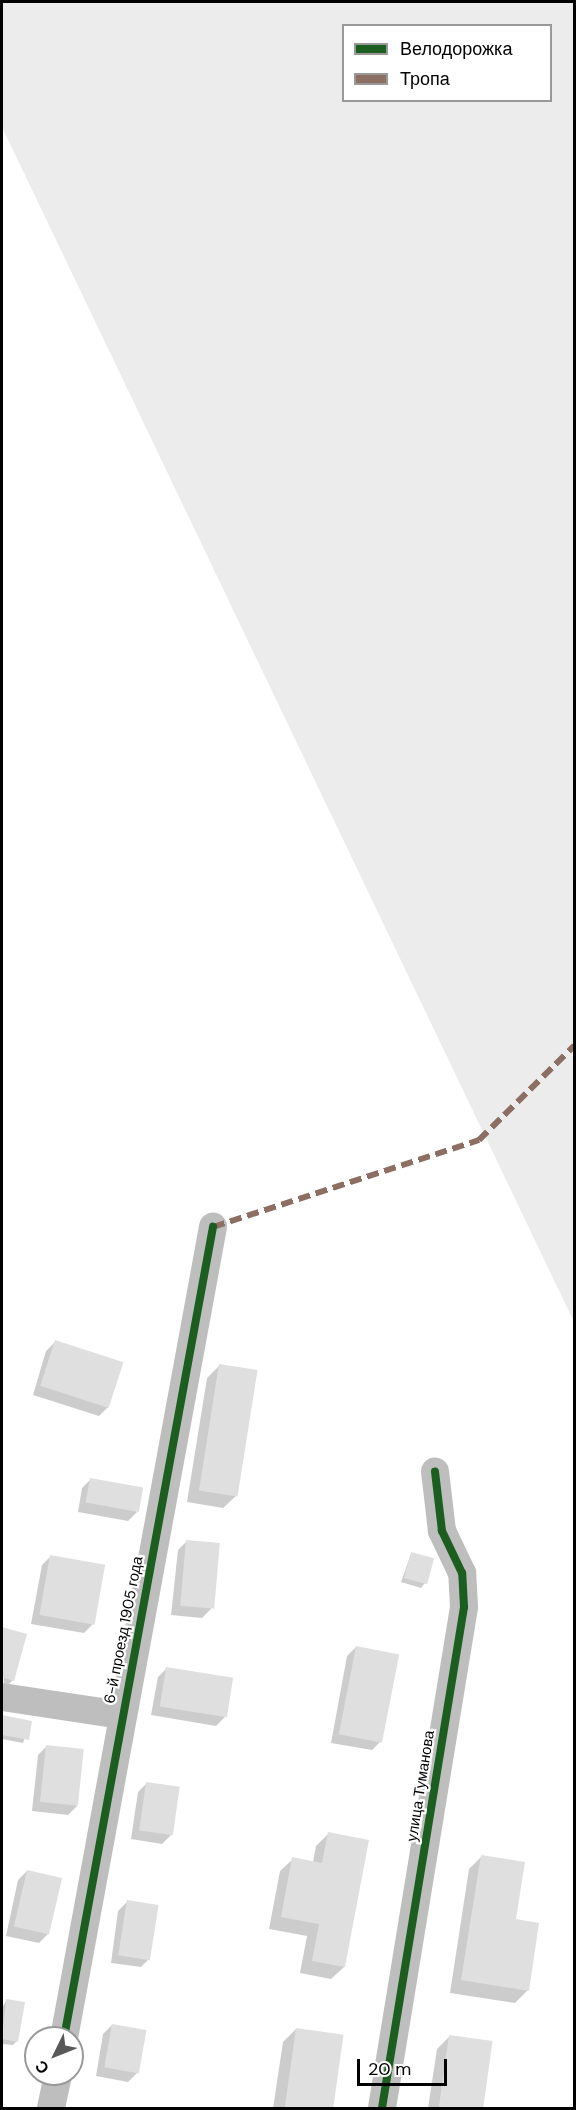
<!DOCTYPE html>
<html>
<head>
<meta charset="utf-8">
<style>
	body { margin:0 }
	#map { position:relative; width:576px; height:2110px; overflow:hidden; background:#fff; font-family:"DM Sans",sans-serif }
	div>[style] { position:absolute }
	.green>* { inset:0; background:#ececec }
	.shadow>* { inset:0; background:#0003 }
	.building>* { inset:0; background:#dfdfdf; transform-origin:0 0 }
	.minor>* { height:28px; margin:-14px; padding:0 14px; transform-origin:14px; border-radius:14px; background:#bebebe }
	.quiet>* { height:6px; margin-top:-3px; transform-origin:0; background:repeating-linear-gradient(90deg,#8d6e63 0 12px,transparent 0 18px) }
	.cycleway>* { height:8px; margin:-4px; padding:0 4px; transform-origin:4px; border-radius:4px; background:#1b5e20 }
	span { translate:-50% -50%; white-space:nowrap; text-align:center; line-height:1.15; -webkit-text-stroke:4.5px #fff; paint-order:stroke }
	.street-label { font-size:15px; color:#000 }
	.frame { position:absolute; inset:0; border:3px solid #000; pointer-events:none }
	.legend { position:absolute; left:342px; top:24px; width:210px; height:78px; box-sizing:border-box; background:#fff; border:2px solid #999; margin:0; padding:8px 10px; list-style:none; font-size:18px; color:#000 }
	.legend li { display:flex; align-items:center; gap:12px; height:30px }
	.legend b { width:30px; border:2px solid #999 }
	.north { position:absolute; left:24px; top:2026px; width:60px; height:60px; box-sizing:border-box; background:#fff; border:2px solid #999; border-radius:50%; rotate:227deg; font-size:16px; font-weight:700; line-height:24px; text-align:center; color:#000 }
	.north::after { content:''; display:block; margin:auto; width:21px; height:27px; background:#595959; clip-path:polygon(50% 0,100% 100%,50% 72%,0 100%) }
	.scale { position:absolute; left:357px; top:2059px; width:90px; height:27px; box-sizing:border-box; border:3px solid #000; border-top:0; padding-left:8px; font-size:18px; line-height:21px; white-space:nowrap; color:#000; -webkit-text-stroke:4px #fff; paint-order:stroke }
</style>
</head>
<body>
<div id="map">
	<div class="green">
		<div style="clip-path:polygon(evenodd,2px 2px,574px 2px,574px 1322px,2px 127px,2px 2px,344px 26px,550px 26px,550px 100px,344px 100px,344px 26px)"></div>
	</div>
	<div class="shadow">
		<div style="clip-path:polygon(55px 1342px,108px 1407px,99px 1416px,33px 1395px,46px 1351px)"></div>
		<div style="clip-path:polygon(219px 1366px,236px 1496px,223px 1508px,187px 1502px,207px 1378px)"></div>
		<div style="clip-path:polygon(91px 1479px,137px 1512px,128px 1521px,78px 1512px,82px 1488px)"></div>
		<div style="clip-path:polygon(187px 1541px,211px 1609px,202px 1618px,171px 1615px,178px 1550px)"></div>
		<div style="clip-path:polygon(411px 1554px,425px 1583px,421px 1588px,401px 1582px)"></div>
		<div style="clip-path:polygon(51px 1556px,93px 1624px,84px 1633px,31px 1624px,42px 1565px)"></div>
		<div style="clip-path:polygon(2px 1629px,25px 1635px,13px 1680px,4px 1689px)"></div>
		<div style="clip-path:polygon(356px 1647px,381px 1741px,372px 1750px,331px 1743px,347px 1656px)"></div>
		<div style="clip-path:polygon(167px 1668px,225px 1717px,216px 1726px,151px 1715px,158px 1677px)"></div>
		<div style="clip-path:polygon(2px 1716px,30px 1722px,23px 1743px,2px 1739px)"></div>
		<div style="clip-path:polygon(47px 1746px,77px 1806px,68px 1815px,32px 1811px,38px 1755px)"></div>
		<div style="clip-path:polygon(147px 1783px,171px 1835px,162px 1844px,131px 1839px,138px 1792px)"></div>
		<div style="clip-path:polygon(328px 1834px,344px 1967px,331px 1979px,300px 1973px,307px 1936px,269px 1929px,280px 1871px,293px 1859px,313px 1862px,316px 1846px)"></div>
		<div style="clip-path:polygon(482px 1856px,514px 1920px,528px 1990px,515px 2003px,450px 1993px,469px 1869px)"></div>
		<div style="clip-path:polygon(27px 1871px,48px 1934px,39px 1943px,6px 1936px,18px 1880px)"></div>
		<div style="clip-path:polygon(127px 1902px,150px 1958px,141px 1967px,111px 1963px,118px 1911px)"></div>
		<div style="clip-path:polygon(6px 2001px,17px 2041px,13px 2045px,2px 2044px,2px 2008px)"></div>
		<div style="clip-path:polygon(112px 2025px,137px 2073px,128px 2082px,96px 2076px,103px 2034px)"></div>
		<div style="clip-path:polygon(296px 2029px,341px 2036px,329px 2108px,273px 2108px,283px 2042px)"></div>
		<div style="clip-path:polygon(450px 2036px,491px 2043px,481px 2108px,428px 2108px,437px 2049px)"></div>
	</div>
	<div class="building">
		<div style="left:55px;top:1340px;width:72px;height:48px;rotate:18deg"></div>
		<div style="left:219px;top:1364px;width:39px;height:128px;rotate:9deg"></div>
		<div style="left:90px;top:1478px;width:54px;height:25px;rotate:10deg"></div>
		<div style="left:186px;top:1540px;width:34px;height:66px;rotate:5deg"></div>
		<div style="left:411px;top:1552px;width:24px;height:27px;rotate:15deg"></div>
		<div style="left:50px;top:1555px;width:56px;height:61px;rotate:10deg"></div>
		<div style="clip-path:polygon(2px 1627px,27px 1634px,14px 1681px,2px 1677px)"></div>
		<div style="left:356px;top:1646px;width:44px;height:90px;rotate:11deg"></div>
		<div style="left:166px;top:1667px;width:68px;height:40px;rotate:9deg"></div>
		<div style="clip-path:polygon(2px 1715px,32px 1721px,29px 1740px,2px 1735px)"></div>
		<div style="left:46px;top:1745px;width:38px;height:57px;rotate:6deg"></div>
		<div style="left:146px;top:1782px;width:34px;height:49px;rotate:8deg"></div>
		<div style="clip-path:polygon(328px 1832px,369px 1840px,345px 1967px,312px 1961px,319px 1924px,281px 1917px,292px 1857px,322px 1863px)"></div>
		<div style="clip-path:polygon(481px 1855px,525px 1862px,516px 1919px,539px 1923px,529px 1991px,461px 1980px)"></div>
		<div style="left:27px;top:1870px;width:36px;height:58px;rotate:13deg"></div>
		<div style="left:127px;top:1900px;width:32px;height:56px;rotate:9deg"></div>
		<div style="clip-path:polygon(6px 1999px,25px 2002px,18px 2042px,2px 2039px)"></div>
		<div style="left:112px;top:2024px;width:35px;height:44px;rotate:10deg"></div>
		<div style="left:296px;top:2028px;width:48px;height:81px;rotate:8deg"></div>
		<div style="left:449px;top:2035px;width:44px;height:74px;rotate:8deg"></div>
	</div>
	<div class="minor">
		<div style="left:2px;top:1697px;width:120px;rotate:8.6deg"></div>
		<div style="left:64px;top:2038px;width:825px;rotate:-79.59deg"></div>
		<div style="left:51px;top:2108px;width:35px;rotate:-78deg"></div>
		<div style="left:382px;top:2108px;width:508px;rotate:-80.7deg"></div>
		<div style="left:464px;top:1607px;width:34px;rotate:-93deg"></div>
		<div style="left:462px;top:1573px;width:47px;rotate:-115.5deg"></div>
		<div style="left:442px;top:1531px;width:60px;rotate:-96.7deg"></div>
	</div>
	<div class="quiet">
		<div style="left:213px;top:1227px;width:280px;rotate:-18.1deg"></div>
		<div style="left:479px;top:1140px;width:134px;rotate:-44.7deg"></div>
	</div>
	<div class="cycleway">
		<div style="left:64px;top:2038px;width:825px;rotate:-79.59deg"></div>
		<div style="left:382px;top:2108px;width:508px;rotate:-80.7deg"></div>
		<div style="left:464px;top:1607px;width:34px;rotate:-93deg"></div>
		<div style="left:462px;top:1573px;width:47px;rotate:-115.5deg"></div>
		<div style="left:442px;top:1531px;width:60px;rotate:-96.7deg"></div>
	</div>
	<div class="street-label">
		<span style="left:124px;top:1630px;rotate:-79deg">6-й проезд 1905 года</span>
		<span style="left:421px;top:1786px;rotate:-81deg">улица Туманова</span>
	</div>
	<div class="frame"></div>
	<ul class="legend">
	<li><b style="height:8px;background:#1b5e20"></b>Велодорожка</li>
	<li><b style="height:8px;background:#8d6e63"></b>Тропа</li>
	</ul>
	<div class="north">С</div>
	<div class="scale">20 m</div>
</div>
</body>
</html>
